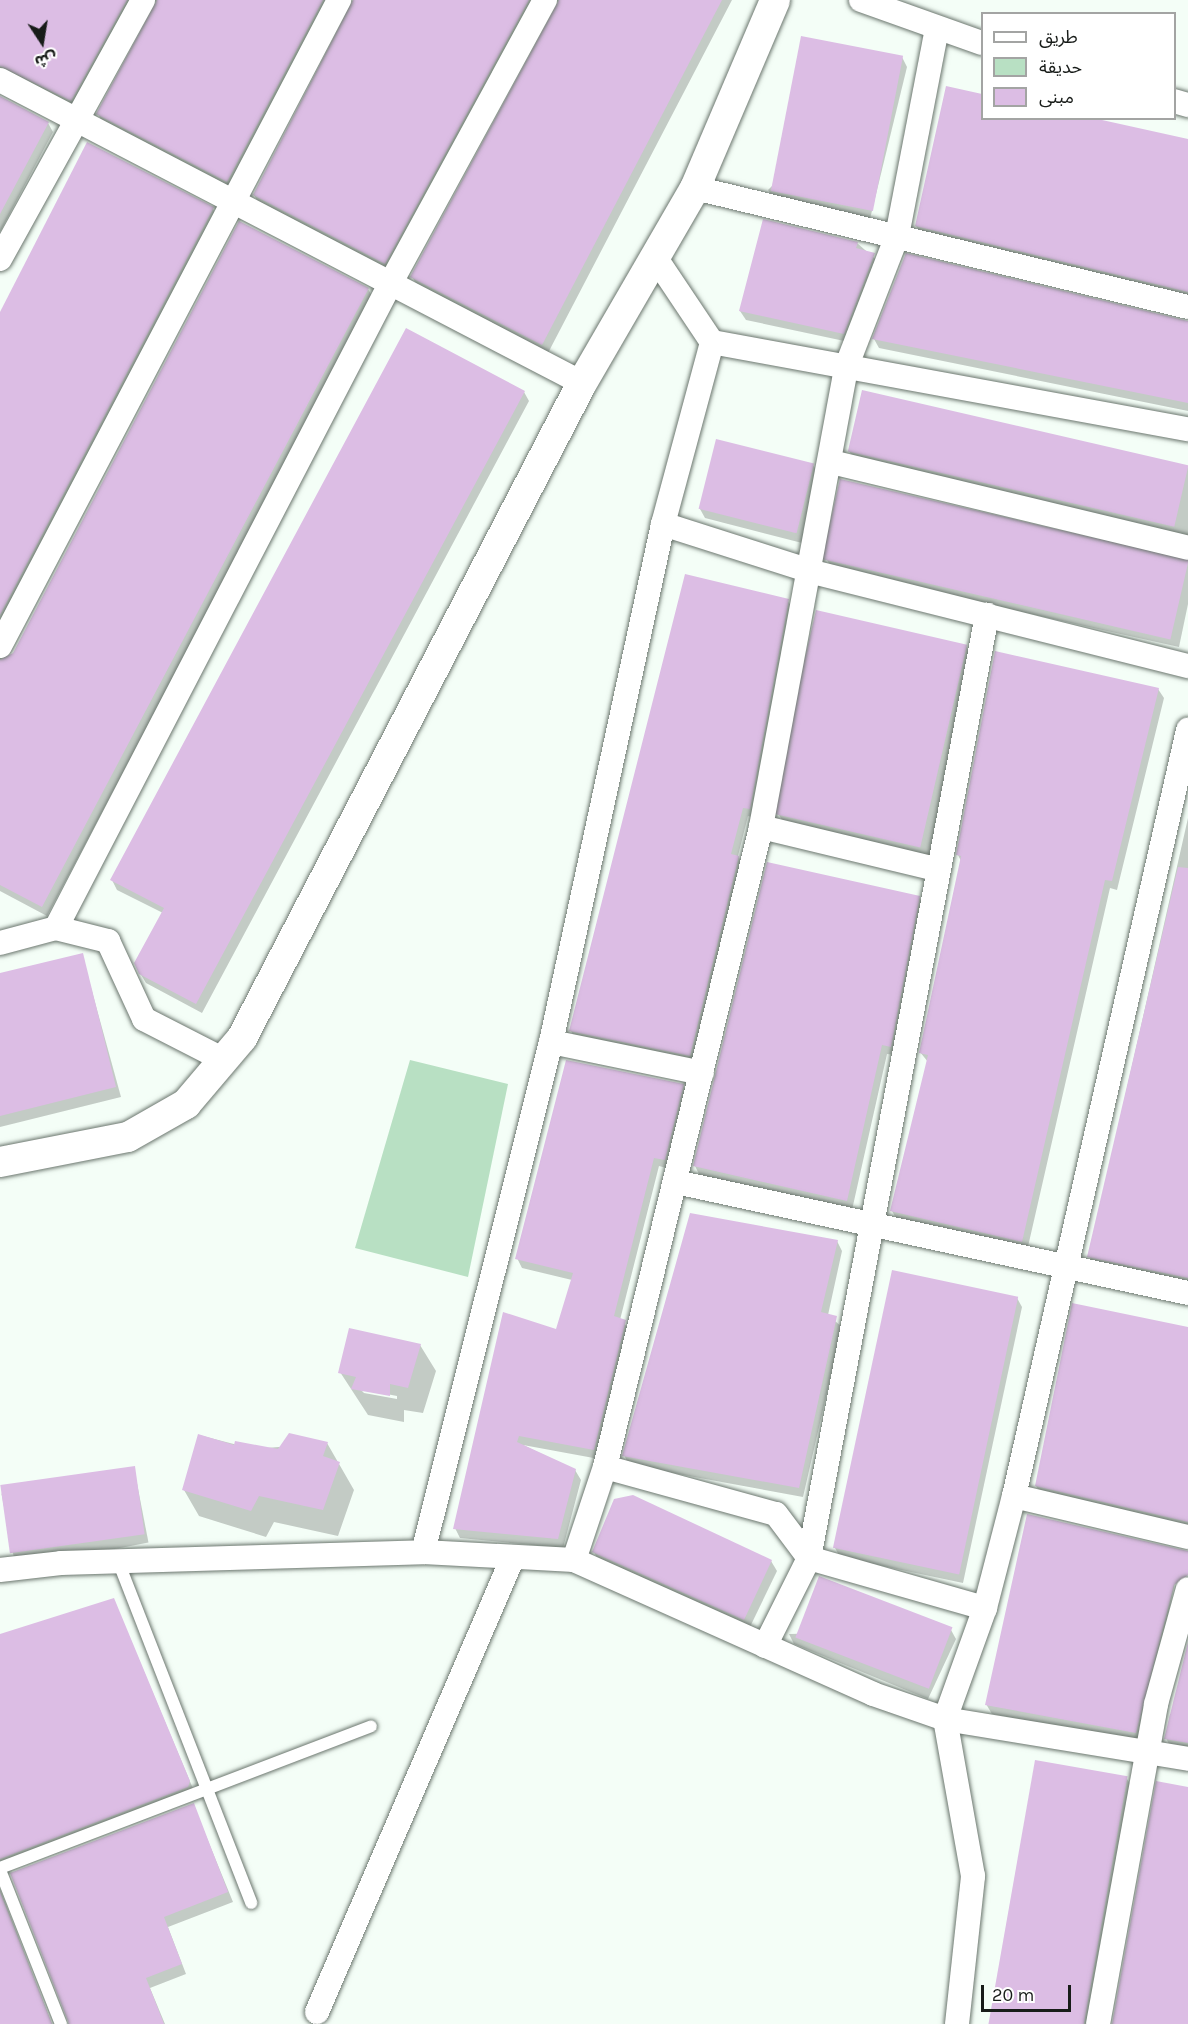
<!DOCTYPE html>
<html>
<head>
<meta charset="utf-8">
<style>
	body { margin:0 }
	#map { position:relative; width:1188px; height:2024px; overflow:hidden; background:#f4fef7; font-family:Karla,"Noto Sans Arabic",sans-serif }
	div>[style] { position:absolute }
	.green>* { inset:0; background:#b8e0c3 }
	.shadow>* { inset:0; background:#0003; transform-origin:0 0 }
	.building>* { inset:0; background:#dcbde4; transform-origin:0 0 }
	.roads { filter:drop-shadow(0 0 2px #6b766e) drop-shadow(0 0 2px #6b766e) }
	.service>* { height:12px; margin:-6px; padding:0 6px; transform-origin:6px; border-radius:6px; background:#fff }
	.minor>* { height:24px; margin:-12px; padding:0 12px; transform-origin:12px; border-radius:12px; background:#fff }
	.tertiary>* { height:30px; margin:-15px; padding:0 15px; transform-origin:15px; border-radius:15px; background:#fff }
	span { translate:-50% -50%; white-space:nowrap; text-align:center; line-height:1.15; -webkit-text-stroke:5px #fff; paint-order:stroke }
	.legend { position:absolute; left:981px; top:12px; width:195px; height:108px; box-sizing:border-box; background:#fff; border:2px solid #a3a4a3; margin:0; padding:8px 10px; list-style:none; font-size:18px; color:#181c19 }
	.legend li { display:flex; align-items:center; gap:12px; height:30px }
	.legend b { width:30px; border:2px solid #a3a4a3 }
	.north { position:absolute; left:12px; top:12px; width:60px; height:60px; -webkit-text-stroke:4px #fff; paint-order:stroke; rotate:168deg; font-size:16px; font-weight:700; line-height:24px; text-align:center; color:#181c19 }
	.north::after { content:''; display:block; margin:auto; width:21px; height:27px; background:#181c19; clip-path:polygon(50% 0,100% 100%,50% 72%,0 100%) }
	.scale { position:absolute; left:981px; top:1985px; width:90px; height:27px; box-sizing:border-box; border:3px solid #181c19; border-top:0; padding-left:8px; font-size:18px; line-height:21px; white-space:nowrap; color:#181c19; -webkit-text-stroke:4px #fff; paint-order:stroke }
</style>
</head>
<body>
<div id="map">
	<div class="green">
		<div style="clip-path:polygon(410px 1060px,508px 1084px,468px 1277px,355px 1248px)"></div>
	</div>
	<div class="shadow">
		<div style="clip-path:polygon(0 0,139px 0,76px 109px,0 80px)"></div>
		<div style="clip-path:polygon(155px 0,336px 0,233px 191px,103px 123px,98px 114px,157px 7px)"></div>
		<div style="clip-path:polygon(353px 0,545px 0,390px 272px,260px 205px,254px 195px)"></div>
		<div style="clip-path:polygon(557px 0,732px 0,548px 353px,418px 286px,412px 277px,559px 7px)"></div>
		<div style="clip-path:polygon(902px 57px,907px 67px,869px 223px,774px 199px,768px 190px)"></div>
		<div style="clip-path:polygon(947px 88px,982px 96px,982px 118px,1188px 141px,1188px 300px,922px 236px,916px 226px)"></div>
		<div style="clip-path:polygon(0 98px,48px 123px,53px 132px,0 232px)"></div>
		<div style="clip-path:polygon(213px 209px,218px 218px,0 634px,0 315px)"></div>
		<div style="clip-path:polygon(857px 243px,880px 263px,849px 342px,746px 320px,740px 311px)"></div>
		<div style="clip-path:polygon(368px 289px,374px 299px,47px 916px,0 891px,0 658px,14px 654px)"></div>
		<div style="clip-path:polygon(1188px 321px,1188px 411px,879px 348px,874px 339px)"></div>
		<div style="clip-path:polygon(524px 392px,529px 401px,202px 1013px,146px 983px,140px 973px,163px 913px,117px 890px,112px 880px)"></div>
		<div style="clip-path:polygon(849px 451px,1188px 466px,1188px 542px,855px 460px)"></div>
		<div style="clip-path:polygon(813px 465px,819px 474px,806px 544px,705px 518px,700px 509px)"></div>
		<div style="clip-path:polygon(842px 481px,1188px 563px,1188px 604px,1179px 647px,833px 570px,827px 560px)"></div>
		<div style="clip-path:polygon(788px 601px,793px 610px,755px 818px,748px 816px,738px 856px,744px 867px,695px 1065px,576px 1040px,571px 1031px)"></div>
		<div style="clip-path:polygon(966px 646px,971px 655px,933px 858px,785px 825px,779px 815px)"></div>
		<div style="clip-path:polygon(1158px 689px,1164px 698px,1117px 890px,1110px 888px,1027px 1251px,897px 1220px,892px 1211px,928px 1062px,920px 1052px,961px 861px,958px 855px)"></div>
		<div style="clip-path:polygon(1188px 818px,1188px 1289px,1094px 1266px,1089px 1256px)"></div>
		<div style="clip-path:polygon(919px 897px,924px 906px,896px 1055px,887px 1054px,852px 1210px,700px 1176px,695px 1166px)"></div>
		<div style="clip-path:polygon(82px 955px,121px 1097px,0 1127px,0 975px)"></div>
		<div style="clip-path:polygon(683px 1085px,688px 1094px,670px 1169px,659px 1166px,620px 1320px,631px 1330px,599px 1459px,523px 1445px,575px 1470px,581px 1480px,563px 1548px,460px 1538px,455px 1528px,557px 1331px,572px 1280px,522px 1268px,517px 1258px)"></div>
		<div style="clip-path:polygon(837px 1241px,842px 1251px,828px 1315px,842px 1327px,803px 1497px,629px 1465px,624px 1455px)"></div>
		<div style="clip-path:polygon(1017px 1298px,1022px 1307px,963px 1583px,840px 1557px,835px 1548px)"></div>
		<div style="clip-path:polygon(1188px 1329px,1188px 1533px,1042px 1495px,1036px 1486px)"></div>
		<div style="clip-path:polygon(evenodd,420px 1345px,436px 1371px,423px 1413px,404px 1410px,404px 1422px,368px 1415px,340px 1372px,420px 1345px,360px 1389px,397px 1396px,397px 1399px,364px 1393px,360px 1389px)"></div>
		<div style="clip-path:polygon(199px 1435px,253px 1449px,327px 1443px,354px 1490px,338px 1536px,274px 1522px,266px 1537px,199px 1516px,184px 1490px)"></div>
		<div style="left:134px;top:1468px;width:76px;height:135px;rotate:79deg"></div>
		<div style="clip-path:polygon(594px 1552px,771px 1561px,777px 1571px,749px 1629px,599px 1562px)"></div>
		<div style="clip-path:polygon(1180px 1559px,1141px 1742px,992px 1714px,986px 1704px)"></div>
		<div style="clip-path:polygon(114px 1600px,194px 1791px,0 1873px,0 1636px)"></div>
		<div style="clip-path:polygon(951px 1630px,956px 1639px,928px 1699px,794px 1644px,789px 1634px)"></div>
		<div style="clip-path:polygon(1188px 1695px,1188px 1751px,1171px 1748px,1166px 1738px,1170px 1714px,1181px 1717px)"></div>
		<div style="clip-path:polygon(1127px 1779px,1133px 1788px,1090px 2024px,989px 2024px)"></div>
		<div style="clip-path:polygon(193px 1804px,233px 1902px,168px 1927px,186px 1974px,150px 1988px,165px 2024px,68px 2024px)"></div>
		<div style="clip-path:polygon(0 1889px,52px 2024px,0 2024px)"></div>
	</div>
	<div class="building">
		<div style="clip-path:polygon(0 0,127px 0,71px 101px,0 66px)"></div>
		<div style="clip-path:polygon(157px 0,323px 0,227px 182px,96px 114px)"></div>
		<div style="clip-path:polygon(353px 0,529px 0,385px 264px,253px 195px)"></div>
		<div style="clip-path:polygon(559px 0,722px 0,542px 345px,410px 277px)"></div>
		<div style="left:801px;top:36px;width:104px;height:158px;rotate:11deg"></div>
		<div style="clip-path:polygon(946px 86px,982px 94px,982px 118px,1093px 118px,1188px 139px,1188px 292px,915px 226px)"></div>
		<div style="clip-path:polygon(0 96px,49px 122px,0 214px)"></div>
		<div style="clip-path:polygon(87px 142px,214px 207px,0 615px,0 312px)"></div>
		<div style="clip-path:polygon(763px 219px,858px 242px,856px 248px,875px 253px,844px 334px,739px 311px)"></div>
		<div style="clip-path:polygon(239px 221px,369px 288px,42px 907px,0 885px,0 660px,13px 653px)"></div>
		<div style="clip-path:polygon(906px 253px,1188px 321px,1188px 403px,872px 339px)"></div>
		<div style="clip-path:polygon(406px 328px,525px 391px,196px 1004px,139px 974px,134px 963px,164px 908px,110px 880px)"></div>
		<div style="left:862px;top:390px;width:335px;height:63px;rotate:13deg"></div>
		<div style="left:716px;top:439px;width:101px;height:72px;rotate:14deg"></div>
		<div style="left:840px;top:479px;width:358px;height:82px;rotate:13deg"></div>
		<div style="clip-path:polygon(685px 574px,789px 599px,750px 809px,743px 808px,731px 854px,739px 856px,690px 1056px,569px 1031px)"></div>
		<div style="left:816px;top:610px;width:155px;height:208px;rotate:13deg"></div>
		<div style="clip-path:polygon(995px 651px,1159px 688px,1112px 881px,1105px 880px,1022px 1242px,890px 1211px,928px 1055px,919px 1053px,961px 856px,956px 855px)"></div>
		<div style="clip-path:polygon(767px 862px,920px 896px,891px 1047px,882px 1045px,847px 1201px,693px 1166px)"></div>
		<div style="clip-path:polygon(1178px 867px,1188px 868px,1188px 1278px,1087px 1257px)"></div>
		<div style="clip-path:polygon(83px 953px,116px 1087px,0 1116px,0 973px)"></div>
		<div style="clip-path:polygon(566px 1060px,684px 1084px,665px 1160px,654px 1158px,614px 1316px,626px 1320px,594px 1450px,519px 1436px,517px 1442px,576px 1469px,558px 1539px,453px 1529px,503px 1312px,556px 1329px,573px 1273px,515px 1259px)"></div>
		<div style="clip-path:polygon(690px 1213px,838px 1240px,821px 1312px,837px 1316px,799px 1488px,622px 1456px)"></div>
		<div style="left:892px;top:1270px;width:129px;height:284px;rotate:12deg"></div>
		<div style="clip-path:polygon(1072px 1303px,1188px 1327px,1188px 1522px,1035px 1486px)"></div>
		<div style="clip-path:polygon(349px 1328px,421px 1344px,408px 1388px,390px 1384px,390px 1396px,351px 1389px,356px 1377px,338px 1373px)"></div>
		<div style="clip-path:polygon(289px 1433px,328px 1442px,323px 1456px,340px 1462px,323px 1510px,259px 1496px,251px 1511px,182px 1490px,198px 1434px,234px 1445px,235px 1441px,278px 1449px)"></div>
		<div style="left:135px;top:1466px;width:69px;height:136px;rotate:82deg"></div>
		<div style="clip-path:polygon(633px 1495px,772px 1560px,744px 1620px,592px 1552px,614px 1499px)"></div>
		<div style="clip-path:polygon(1027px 1514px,1188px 1551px,1188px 1575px,1174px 1585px,1136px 1733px,985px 1705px)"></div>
		<div style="left:819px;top:1576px;width:143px;height:66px;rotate:21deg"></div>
		<div style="clip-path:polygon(114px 1598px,190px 1781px,188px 1787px,0 1859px,0 1634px)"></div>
		<div style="clip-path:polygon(1188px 1642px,1188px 1743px,1164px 1739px)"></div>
		<div style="left:1035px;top:1760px;width:94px;height:268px;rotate:10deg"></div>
		<div style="clip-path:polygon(1156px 1781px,1188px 1787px,1188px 2024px,1112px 2024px)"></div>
		<div style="clip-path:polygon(194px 1803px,228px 1892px,164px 1917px,182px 1964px,146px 1978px,164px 2024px,69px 2024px,10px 1873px)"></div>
		<div style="clip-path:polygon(0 1892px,52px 2024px,0 2024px)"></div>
	</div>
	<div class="roads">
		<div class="service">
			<div style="left:118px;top:1561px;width:367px;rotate:68.7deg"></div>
			<div style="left:0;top:1868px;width:397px;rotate:-20.9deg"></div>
			<div style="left:0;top:1870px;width:166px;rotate:68.4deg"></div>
		</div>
		<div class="minor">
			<div style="left:861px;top:0;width:128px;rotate:19.6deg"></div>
			<div style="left:0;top:80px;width:656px;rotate:27.5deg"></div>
			<div style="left:1174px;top:101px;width:15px;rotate:16deg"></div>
			<div style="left:695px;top:188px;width:507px;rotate:13.57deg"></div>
			<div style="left:655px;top:257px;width:102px;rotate:56.2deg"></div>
			<div style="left:712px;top:342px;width:484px;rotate:10.4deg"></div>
			<div style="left:0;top:259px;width:296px;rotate:-61.1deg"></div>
			<div style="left:831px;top:462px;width:367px;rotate:13.5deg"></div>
			<div style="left:663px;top:524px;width:157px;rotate:17.7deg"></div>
			<div style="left:813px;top:572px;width:387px;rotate:14.1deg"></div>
			<div style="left:0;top:646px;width:730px;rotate:-62.31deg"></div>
			<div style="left:761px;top:827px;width:180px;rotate:13.5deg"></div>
			<div style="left:56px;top:928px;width:723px;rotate:-62.58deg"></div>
			<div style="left:389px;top:286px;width:326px;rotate:-61.4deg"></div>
			<div style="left:0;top:943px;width:58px;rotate:-15deg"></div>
			<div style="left:56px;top:928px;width:54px;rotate:14deg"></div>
			<div style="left:108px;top:941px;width:86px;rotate:65.2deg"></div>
			<div style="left:144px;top:1019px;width:90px;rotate:27.1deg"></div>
			<div style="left:551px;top:1042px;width:154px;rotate:11.6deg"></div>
			<div style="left:676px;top:1182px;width:524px;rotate:12.23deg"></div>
			<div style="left:605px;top:1467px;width:177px;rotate:15.4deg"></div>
			<div style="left:776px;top:1514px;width:55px;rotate:53.1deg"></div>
			<div style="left:809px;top:1558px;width:183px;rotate:15.9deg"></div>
			<div style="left:1014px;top:1496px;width:179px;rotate:13.3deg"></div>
			<div style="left:423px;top:1552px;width:526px;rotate:-75.91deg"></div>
			<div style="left:551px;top:1042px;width:530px;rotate:-77.8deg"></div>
			<div style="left:663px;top:524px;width:188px;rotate:-74.9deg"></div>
			<div style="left:574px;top:1560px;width:98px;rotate:-71.6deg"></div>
			<div style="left:605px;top:1467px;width:659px;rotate:-76.3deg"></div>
			<div style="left:761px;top:827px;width:470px;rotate:-79.5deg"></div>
			<div style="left:847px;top:365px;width:138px;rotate:-68.8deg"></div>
			<div style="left:897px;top:236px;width:211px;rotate:-79.1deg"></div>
			<div style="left:0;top:1570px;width:61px;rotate:-6.5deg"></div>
			<div style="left:61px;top:1563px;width:362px;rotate:-1.7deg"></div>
			<div style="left:423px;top:1552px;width:151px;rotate:3deg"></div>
			<div style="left:574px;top:1560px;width:328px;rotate:24.1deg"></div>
			<div style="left:873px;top:1694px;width:76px;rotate:19.1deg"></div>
			<div style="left:945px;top:1719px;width:246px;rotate:9.3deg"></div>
			<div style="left:765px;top:1646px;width:98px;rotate:-63.4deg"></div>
			<div style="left:809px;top:1558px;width:960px;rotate:-79.31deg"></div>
			<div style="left:317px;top:2012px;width:495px;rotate:-66.7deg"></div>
			<div style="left:957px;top:2024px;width:149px;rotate:-83.8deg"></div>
			<div style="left:973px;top:1876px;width:159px;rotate:-100.1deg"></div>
			<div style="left:945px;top:1719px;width:118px;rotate:-70.2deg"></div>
			<div style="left:985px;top:1608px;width:116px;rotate:-75.5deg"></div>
			<div style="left:1014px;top:1496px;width:786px;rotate:-77.2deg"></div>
			<div style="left:1098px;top:2024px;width:325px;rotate:-79.7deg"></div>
			<div style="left:1156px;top:1704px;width:119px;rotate:-74.5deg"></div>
		</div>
		<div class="tertiary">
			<div style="left:0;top:1162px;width:130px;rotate:-11.1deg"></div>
			<div style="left:128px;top:1137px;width:67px;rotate:-29.6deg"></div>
			<div style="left:186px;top:1104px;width:87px;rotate:-49.7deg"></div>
			<div style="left:242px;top:1038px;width:738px;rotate:-62.57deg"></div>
			<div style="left:582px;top:383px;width:225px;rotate:-59.9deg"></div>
			<div style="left:695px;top:188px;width:204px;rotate:-66.9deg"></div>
		</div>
	</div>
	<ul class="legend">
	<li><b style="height:8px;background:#fff"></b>طريق</li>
	<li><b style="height:16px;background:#b8e0c3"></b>حديقة</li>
	<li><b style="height:16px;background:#dcbde4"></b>مبنى</li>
	</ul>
	<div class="north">ش</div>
	<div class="scale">20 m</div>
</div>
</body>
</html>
